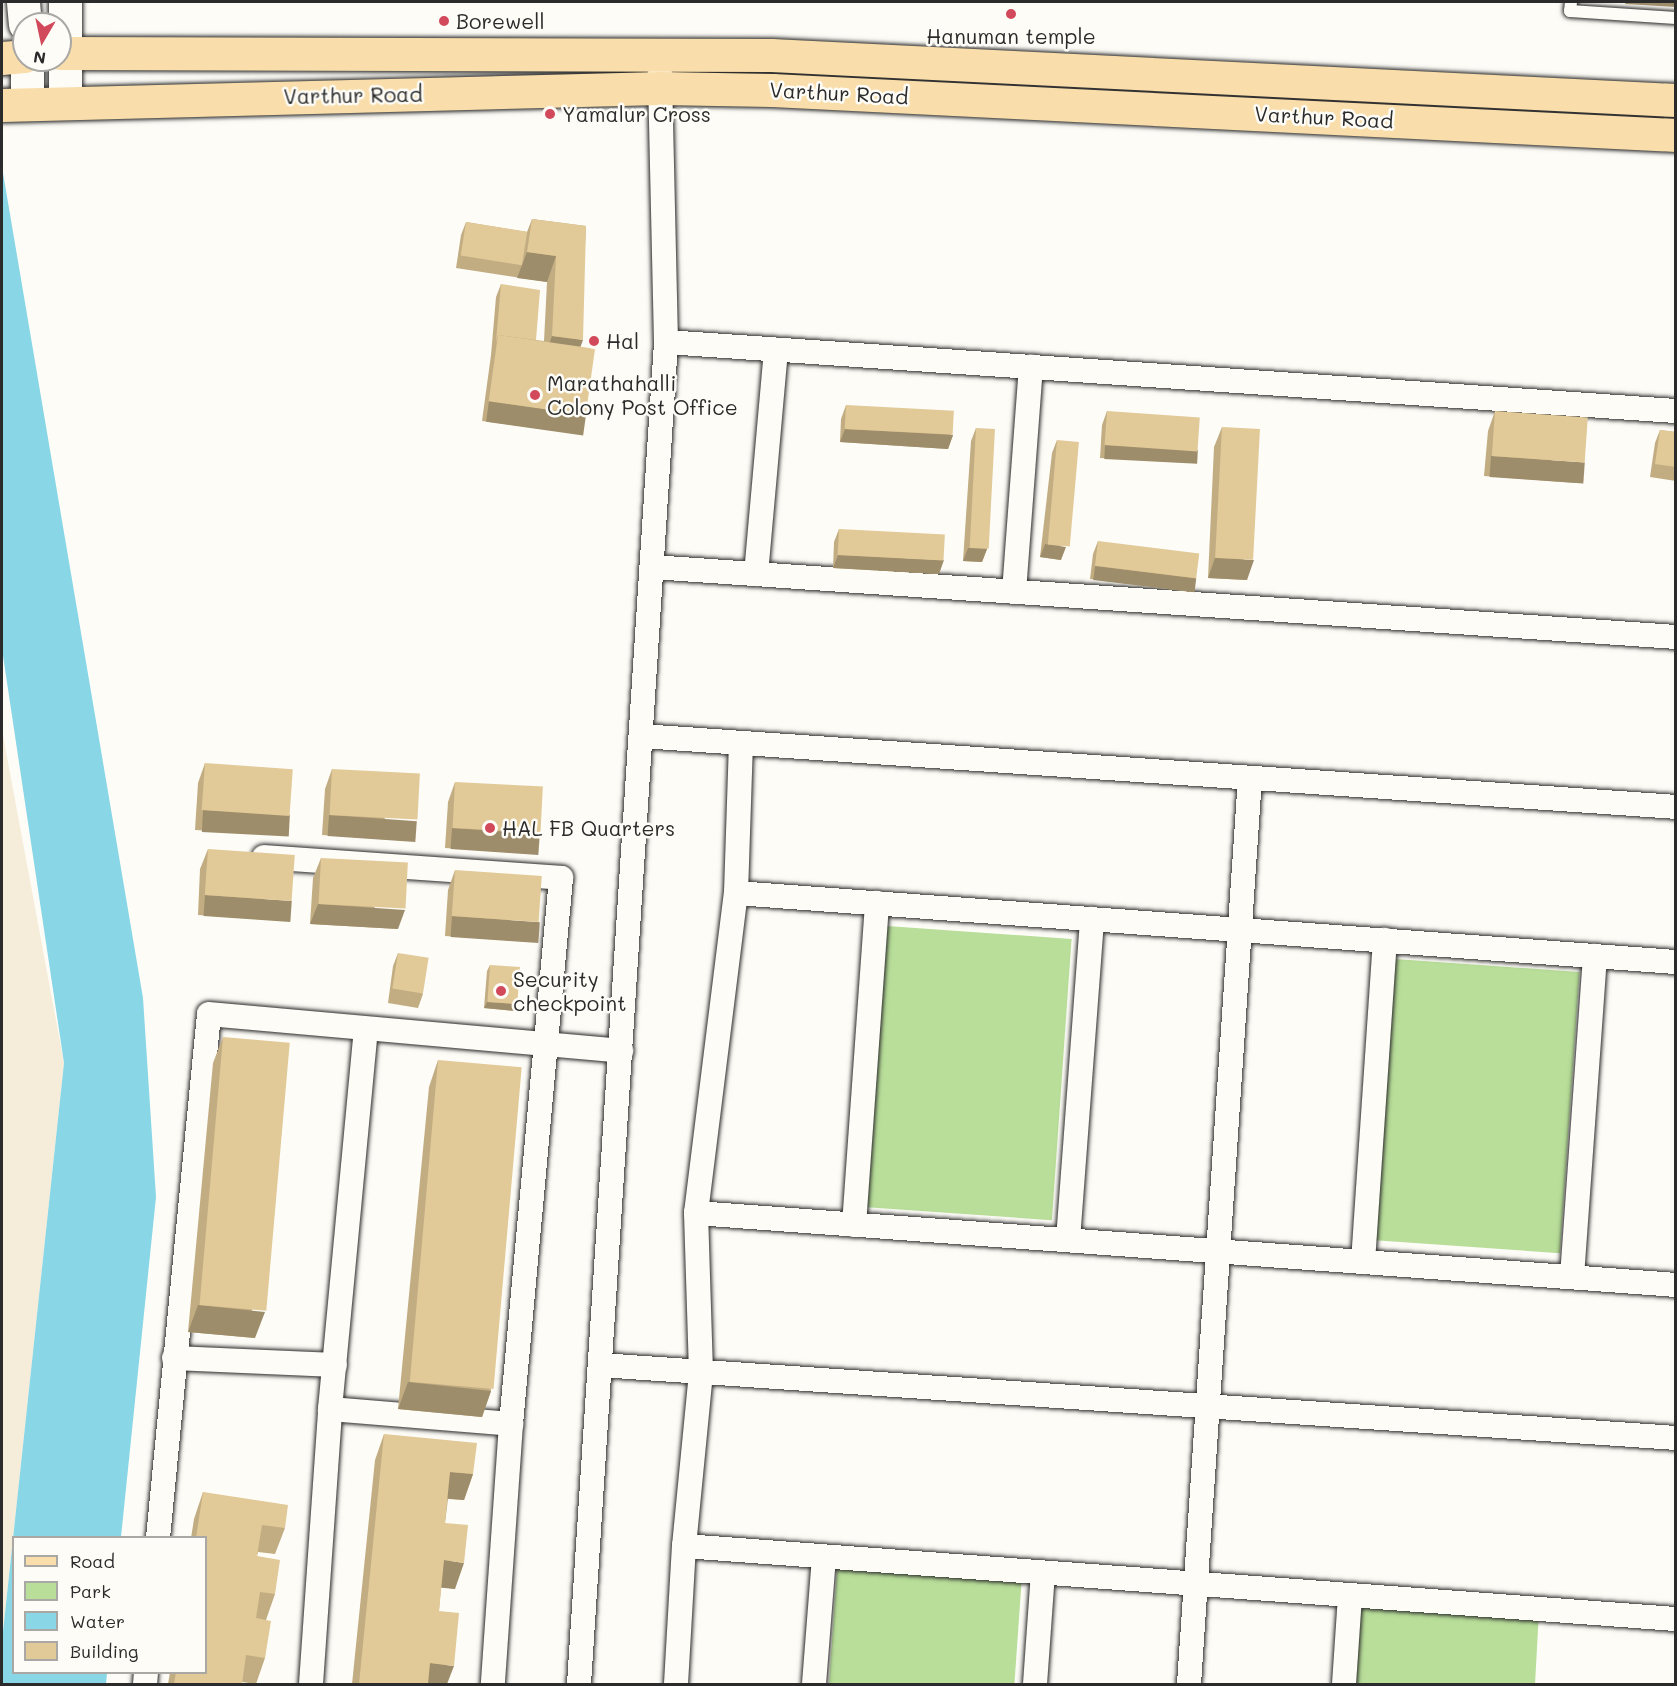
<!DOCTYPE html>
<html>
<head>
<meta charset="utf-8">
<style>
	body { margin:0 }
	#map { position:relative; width:1677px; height:1686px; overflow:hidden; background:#fdfcf7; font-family:Mali,sans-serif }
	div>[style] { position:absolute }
	.built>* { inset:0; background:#f5edda }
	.green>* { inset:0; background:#b8de99; transform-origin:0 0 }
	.water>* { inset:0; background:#88d6e6 }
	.roads { filter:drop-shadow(0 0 2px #2b2b2b) drop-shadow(0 0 2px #2b2b2b) }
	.lane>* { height:12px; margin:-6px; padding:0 6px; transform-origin:6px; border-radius:6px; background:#fdfcf7 }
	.street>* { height:24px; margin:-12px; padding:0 12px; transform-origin:12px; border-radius:12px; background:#fdfcf7 }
	.secondary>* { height:33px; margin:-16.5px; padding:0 16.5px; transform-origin:16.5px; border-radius:16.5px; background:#fdfcf7 }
	.primary>* { height:33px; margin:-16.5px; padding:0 16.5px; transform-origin:16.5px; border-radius:16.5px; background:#f9deab }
	.wall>* { inset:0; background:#c2ad83 }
	.shaded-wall>* { inset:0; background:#9e8d6a; transform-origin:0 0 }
	.building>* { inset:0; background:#e2c998; transform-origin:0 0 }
	.dots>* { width:16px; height:16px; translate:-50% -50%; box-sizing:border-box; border:3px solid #fdfcf7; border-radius:50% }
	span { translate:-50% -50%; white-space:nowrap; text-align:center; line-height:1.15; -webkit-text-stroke:5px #fdfcf7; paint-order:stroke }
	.poi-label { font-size:21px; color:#2b2b2b }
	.left { translate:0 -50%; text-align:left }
	.street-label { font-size:21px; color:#2b2b2b }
	.frame { position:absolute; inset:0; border:3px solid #2b2b2b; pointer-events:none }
	.legend { position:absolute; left:12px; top:1536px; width:195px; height:138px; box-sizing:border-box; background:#fdfcf7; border:2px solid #a9a8a5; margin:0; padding:8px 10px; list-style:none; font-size:18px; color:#2b2b2b }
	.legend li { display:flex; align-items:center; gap:12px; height:30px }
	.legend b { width:30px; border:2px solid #a9a8a5 }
	.north { position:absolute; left:12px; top:12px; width:60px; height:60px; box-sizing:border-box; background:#fdfcf7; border:2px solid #a9a8a5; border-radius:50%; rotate:189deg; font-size:16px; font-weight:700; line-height:24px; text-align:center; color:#2b2b2b }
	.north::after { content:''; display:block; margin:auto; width:21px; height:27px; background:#d1495b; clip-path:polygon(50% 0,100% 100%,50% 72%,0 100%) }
</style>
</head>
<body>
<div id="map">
	<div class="built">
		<div style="clip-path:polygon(2px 730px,64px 1063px,2px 1641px)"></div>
	</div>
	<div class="green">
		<div style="left:887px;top:926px;width:185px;height:282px;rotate:4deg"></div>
		<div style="left:1395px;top:959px;width:185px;height:282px;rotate:4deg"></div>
		<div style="left:837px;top:1569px;width:185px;height:115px;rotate:4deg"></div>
		<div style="clip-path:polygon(1355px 1599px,1539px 1611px,1535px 1684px,1349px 1684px)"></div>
	</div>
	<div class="water">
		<div style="clip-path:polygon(2px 167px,143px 998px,156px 1197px,121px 1537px,14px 1538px,14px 1672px,107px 1673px,106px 1684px,2px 1684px,2px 1641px,64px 1063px,2px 649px)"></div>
	</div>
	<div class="roads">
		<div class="lane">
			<div style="left:1571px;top:2px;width:9px;rotate:96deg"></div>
			<div style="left:1570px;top:11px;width:106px;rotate:3.8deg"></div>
		</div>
		<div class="street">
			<div style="left:666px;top:342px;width:1012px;rotate:3.91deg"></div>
			<div style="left:652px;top:567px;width:1026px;rotate:3.91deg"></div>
			<div style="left:756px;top:574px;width:225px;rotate:-84.9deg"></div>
			<div style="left:1014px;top:592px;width:226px;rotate:-85.7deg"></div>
			<div style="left:641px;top:736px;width:1037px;rotate:3.92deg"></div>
			<div style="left:264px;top:857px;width:298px;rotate:4deg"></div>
			<div style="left:561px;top:878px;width:548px;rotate:95.23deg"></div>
			<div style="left:511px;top:1424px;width:261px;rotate:94deg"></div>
			<div style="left:736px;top:893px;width:943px;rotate:4.2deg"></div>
			<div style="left:696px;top:1213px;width:983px;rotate:4.2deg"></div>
			<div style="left:854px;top:1225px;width:323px;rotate:-85.9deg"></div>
			<div style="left:1068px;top:1240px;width:322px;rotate:-85.7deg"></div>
			<div style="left:1363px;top:1262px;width:323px;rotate:-86.1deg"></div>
			<div style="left:1572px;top:1277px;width:322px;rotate:-85.9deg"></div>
			<div style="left:174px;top:1358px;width:161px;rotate:2.5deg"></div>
			<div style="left:600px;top:1365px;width:1078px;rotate:3.88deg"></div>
			<div style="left:330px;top:1409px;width:182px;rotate:4.7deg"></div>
			<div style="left:158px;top:1538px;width:526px;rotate:-84.44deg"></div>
			<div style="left:209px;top:1014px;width:414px;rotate:5.1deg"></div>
			<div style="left:684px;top:1546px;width:995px;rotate:4.21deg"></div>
			<div style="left:145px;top:1684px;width:12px;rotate:-85deg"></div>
			<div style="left:311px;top:1684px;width:276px;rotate:-86deg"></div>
			<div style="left:330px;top:1409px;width:380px;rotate:-84.6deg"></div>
			<div style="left:579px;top:1684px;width:1345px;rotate:-86.29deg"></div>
			<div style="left:666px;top:342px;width:269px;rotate:-91.3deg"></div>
			<div style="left:676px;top:1684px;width:138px;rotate:-86.7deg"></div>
			<div style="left:684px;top:1546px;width:175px;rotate:-84.4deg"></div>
			<div style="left:701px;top:1372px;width:159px;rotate:-91.8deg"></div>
			<div style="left:696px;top:1213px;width:322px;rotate:-82.9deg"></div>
			<div style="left:736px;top:893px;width:150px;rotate:-88.1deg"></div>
			<div style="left:814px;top:1684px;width:127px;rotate:-85.5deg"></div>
			<div style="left:1035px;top:1684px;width:111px;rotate:-85.9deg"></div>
			<div style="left:1189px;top:1684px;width:908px;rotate:-86.15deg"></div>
			<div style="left:1344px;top:1684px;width:89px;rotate:-86.1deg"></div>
		</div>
		<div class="secondary">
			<div style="left:23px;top:2px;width:22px;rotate:85deg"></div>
			<div style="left:65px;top:2px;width:99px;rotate:90deg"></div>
			<div style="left:27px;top:103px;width:43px;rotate:-90deg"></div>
		</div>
		<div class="primary">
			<div style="left:60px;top:53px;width:711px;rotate:0.16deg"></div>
			<div style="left:771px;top:55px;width:906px;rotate:2.85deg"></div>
			<div style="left:2px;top:58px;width:22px;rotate:-5deg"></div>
			<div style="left:2px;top:105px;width:658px;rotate:-1.48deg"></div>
			<div style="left:660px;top:88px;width:112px;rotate:1deg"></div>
			<div style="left:772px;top:90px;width:905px;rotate:2.85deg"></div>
		</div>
	</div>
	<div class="wall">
		<div style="clip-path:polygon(532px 219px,586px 226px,580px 346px,586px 415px,579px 434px,482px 421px,491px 355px,496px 297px,501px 284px,536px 340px,544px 341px,547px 282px,456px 268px,461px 235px,466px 222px,527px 232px)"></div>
		<div style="clip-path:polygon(846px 405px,953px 435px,948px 449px,840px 442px,841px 419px)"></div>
		<div style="clip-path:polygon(1107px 411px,1193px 463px,1100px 458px,1102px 425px)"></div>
		<div style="clip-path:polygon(1495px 411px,1577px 483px,1484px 476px,1488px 431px)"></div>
		<div style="clip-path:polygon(1222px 427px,1247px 580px,1208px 578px,1214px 447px)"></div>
		<div style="clip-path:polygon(976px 428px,987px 549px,982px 562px,963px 561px,971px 441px)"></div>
		<div style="clip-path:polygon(1660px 430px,1676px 432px,1676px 481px,1650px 477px,1655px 443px)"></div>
		<div style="clip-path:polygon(1057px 440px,1061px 560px,1040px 557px,1052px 453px)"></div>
		<div style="clip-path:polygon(839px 529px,939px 574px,833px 568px,834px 542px)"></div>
		<div style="clip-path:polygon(1098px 541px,1196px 578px,1191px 592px,1090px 579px,1093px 554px)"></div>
		<div style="clip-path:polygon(205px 763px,283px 835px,195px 830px,198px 783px)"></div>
		<div style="clip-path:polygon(332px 769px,409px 841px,322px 835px,325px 789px)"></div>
		<div style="clip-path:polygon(455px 782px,533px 854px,445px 848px,448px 802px)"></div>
		<div style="clip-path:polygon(208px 849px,285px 921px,198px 915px,200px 869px)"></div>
		<div style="clip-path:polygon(321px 858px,398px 929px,310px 924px,313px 878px)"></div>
		<div style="clip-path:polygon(455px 870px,532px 942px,445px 936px,448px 890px)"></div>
		<div style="clip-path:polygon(398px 953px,423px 994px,418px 1008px,388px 1003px,393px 966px)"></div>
		<div style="clip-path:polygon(490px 965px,515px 1011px,484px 1008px,487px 971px)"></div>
		<div style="clip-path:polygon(223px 1037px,255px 1338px,188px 1332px,213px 1063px)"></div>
		<div style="clip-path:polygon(438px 1060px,491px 1391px,482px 1417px,398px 1409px,429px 1087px)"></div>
		<div style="clip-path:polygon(384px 1434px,473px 1474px,464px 1500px,448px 1499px,445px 1523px,455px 1589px,441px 1587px,439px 1611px,447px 1684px,352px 1684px,375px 1460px)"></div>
		<div style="clip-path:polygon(203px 1492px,285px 1528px,275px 1554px,258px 1552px,257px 1556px,275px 1594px,266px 1620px,265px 1658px,256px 1684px,242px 1682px,242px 1684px,168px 1684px,170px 1672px,206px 1672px,206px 1538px,191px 1538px,194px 1519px)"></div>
	</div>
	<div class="shaded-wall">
		<div style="clip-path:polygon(1626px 2px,1676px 2px,1676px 7px,1625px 4px)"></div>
		<div style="clip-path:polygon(527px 252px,556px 256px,547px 282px,517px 278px)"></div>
		<div style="clip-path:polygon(552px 336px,583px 340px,573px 367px,543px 362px)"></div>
		<div style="left:489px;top:401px;width:98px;height:21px;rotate:8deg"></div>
		<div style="clip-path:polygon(845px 429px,953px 435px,948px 449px,840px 442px)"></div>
		<div style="left:1105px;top:445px;width:93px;height:14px;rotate:3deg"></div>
		<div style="left:1491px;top:456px;width:94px;height:21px;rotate:4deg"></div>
		<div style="clip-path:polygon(1045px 544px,1066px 547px,1061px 560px,1040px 557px)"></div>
		<div style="clip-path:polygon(968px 548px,987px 549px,982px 562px,963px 561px)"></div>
		<div style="clip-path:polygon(838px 555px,944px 560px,939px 574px,833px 568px)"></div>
		<div style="clip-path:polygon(1215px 558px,1254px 560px,1247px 580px,1208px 578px)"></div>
		<div style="left:1095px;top:566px;width:102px;height:14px;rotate:7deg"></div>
		<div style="left:203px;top:810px;width:87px;height:22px;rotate:3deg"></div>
		<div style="left:329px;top:815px;width:88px;height:21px;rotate:4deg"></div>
		<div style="left:452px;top:828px;width:88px;height:21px;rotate:4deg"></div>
		<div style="left:205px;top:895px;width:87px;height:21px;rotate:4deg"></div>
		<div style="clip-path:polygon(318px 904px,405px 910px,398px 929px,310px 924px)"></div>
		<div style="left:452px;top:916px;width:88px;height:21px;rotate:4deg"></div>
		<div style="clip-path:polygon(487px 1002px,517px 1004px,515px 1011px,484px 1008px)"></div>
		<div style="clip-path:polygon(198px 1305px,265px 1312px,255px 1338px,188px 1332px)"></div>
		<div style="clip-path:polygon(408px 1382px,491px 1391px,482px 1417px,398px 1409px)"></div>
		<div style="clip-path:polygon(450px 1472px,473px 1474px,464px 1500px,441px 1498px)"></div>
		<div style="clip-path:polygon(444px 1560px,464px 1563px,455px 1589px,434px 1587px)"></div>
		<div style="clip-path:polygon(430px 1663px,454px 1666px,447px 1684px,422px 1684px)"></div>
	</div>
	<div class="building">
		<div style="clip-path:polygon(532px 219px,586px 226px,583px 340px,552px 336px,556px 256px,527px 252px)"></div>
		<div style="left:466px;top:222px;width:62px;height:34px;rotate:9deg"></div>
		<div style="clip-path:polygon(501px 284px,540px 290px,536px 340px,498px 335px,496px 342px)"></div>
		<div style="left:498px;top:335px;width:98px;height:67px;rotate:8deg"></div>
		<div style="left:846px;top:405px;width:108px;height:24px;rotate:3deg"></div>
		<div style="left:1107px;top:411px;width:93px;height:34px;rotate:4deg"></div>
		<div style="left:1495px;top:411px;width:93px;height:45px;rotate:4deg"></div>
		<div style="left:1222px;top:427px;width:38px;height:131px;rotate:3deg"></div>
		<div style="left:976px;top:428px;width:19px;height:120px;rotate:3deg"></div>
		<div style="clip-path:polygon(1660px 430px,1676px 432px,1676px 467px,1655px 464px)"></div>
		<div style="left:1057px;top:440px;width:22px;height:105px;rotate:5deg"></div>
		<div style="left:839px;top:529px;width:106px;height:26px;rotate:3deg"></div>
		<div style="left:1098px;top:541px;width:102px;height:25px;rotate:7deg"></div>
		<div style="left:205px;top:763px;width:88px;height:47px;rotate:4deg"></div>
		<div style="left:332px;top:769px;width:88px;height:46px;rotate:3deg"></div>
		<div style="left:455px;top:782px;width:88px;height:46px;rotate:3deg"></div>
		<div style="left:208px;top:849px;width:87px;height:46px;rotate:4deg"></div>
		<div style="left:321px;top:858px;width:87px;height:46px;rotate:3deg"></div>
		<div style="left:455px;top:870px;width:87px;height:46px;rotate:4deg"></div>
		<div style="left:398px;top:953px;width:31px;height:36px;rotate:9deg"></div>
		<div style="left:490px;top:965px;width:30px;height:37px;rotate:4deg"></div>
		<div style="left:223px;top:1037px;width:67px;height:269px;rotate:5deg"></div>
		<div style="left:438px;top:1060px;width:84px;height:323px;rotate:5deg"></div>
		<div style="clip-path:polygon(384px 1434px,477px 1443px,473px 1474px,450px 1472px,445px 1523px,468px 1525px,464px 1563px,444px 1560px,439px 1611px,459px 1613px,454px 1666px,430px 1663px,428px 1684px,359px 1684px)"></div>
		<div style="clip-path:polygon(203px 1492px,288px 1505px,285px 1528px,262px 1525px,257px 1556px,280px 1560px,275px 1594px,260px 1592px,256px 1618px,271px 1621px,265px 1658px,246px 1655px,242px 1684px,174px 1684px,176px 1672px,206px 1672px,206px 1538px,196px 1538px)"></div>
	</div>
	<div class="dots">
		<div style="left:1011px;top:14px;background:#d1495b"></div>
		<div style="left:444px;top:21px;background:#d1495b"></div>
		<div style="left:550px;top:114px;background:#d1495b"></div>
		<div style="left:594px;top:341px;background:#d1495b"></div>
		<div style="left:535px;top:395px;background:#d1495b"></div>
		<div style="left:490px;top:828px;background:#d1495b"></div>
		<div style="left:501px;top:991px;background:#d1495b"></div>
	</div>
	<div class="poi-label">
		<span class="left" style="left:456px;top:21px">Borewell</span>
		<span style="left:1011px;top:36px">Hanuman temple</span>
		<span class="left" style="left:562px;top:114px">Yamalur Cross</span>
		<span class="left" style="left:606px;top:341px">Hal</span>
		<span class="left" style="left:547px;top:395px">Marathahalli<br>Colony Post Office</span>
		<span class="left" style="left:502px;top:828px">HAL FB Quarters</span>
		<span class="left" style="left:513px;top:991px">Security<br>checkpoint</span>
	</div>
	<div class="street-label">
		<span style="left:839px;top:93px;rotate:3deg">Varthur Road</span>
		<span style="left:353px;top:95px;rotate:-1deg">Varthur Road</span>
		<span style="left:1324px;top:117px;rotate:3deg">Varthur Road</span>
	</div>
	<div class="frame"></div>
	<ul class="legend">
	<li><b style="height:8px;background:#f9deab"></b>Road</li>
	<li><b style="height:16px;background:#b8de99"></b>Park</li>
	<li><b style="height:16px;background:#88d6e6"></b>Water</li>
	<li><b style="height:16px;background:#e2c998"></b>Building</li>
	</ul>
	<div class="north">N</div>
</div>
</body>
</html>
